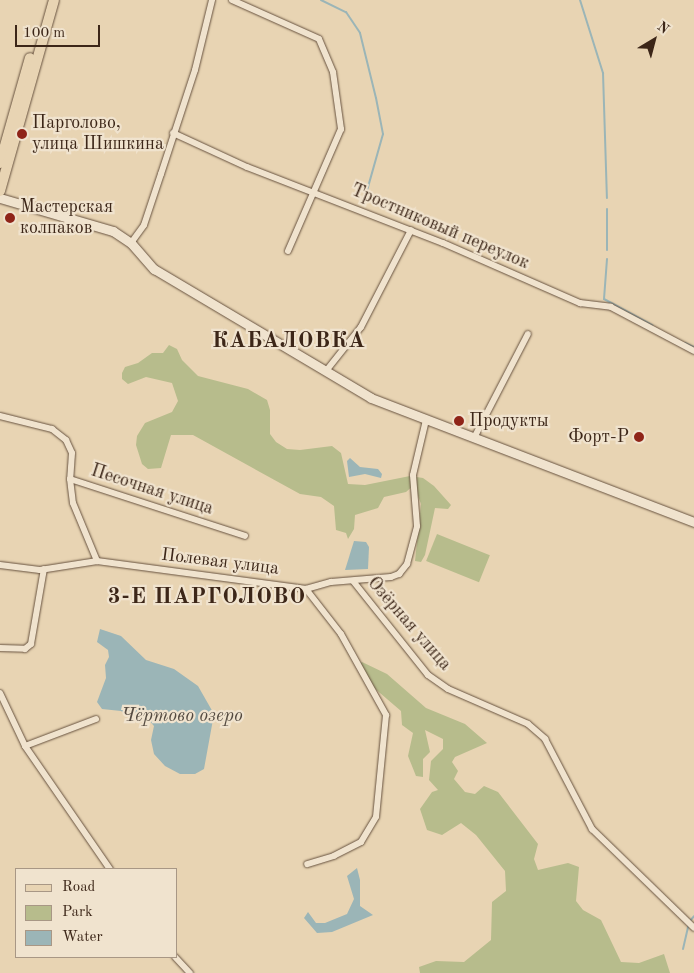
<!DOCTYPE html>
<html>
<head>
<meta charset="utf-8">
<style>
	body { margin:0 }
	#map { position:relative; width:694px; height:973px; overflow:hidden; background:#e8d4b3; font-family:"Old Standard TT",serif }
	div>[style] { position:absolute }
	.green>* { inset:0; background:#b7bc8c; transform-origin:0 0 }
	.water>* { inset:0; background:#9bb5b7 }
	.stream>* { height:2px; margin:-1px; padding:0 1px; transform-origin:1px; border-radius:1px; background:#9bb5b7 }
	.roads { filter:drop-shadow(0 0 1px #67523f) drop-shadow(0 0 1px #67523f) }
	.street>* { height:6px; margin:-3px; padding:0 3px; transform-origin:3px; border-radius:3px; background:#f0e3ce }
	.secondary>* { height:9px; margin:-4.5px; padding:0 4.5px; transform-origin:4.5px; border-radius:4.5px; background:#f0e3ce }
	.primary>* { height:10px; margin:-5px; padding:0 5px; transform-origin:5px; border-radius:5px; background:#e8d4b3 }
	.dots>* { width:14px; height:14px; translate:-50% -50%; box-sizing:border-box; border:2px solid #f0e3ce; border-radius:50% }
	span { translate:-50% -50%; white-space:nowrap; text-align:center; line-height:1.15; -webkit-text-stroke:4.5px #f0e3ce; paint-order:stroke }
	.poi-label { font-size:18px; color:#3c2618 }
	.left { translate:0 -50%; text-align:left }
	.right { translate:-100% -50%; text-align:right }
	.street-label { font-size:18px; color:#3c2618 }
	.water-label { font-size:19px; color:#544a40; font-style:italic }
	.district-label { font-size:22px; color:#3c2618; font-weight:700; letter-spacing:1px }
	.legend { position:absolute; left:15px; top:868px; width:162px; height:90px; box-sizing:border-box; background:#f0e3ce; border:1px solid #a89785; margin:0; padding:6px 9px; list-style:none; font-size:15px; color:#3c2618 }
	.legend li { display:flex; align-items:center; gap:10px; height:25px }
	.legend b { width:25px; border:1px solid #a89785 }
	.north { position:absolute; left:629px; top:15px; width:50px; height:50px; -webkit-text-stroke:4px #f0e3ce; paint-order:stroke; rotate:37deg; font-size:14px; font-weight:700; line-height:20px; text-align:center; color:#3c2618 }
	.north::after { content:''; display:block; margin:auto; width:18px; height:22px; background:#3c2618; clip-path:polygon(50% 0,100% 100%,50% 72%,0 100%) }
	.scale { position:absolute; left:15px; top:25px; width:85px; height:22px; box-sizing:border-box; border:2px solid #3c2618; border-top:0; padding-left:6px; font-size:15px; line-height:18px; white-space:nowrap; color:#3c2618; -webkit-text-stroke:4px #f0e3ce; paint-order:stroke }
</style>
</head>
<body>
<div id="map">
	<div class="green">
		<div style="clip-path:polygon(169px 345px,177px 349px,182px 360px,198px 376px,248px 389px,267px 400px,270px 410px,270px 434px,276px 442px,287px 449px,300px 450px,332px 446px,341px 453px,348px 484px,365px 485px,410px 476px,423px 478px,434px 486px,451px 505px,448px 509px,435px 508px,425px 555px,421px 562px,415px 561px,421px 504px,414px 485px,406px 492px,384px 497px,378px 508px,355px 515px,354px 529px,348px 539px,346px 533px,336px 530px,334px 506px,321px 497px,300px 494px,193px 435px,171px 435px,161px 468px,148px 469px,142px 464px,136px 445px,137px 436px,145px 423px,172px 412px,178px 401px,172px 383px,146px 377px,128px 384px,122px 379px,122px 373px,125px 367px,138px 363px,152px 353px,163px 353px)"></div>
		<div style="left:437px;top:534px;width:57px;height:29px;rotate:22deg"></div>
		<div style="clip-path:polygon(362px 662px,387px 674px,426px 708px,465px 724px,487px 743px,455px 757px,452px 762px,458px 771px,454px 779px,465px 792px,475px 794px,484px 786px,498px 792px,538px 844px,534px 859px,538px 870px,568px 863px,579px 867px,576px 901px,583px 910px,601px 920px,621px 962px,639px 963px,664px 954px,670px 973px,420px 973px,419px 967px,436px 961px,464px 962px,491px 940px,492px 902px,506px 891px,505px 871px,476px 835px,461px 823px,442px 835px,427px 830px,420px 809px,432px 792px,438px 790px,429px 780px,431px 761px,443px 749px,443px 739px,425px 730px,430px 752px,423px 759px,423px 777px,416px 776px,408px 756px,413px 733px,402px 725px,401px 711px,373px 687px,359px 664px)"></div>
	</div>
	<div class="water">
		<div style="clip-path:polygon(350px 458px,360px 467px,378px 469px,382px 474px,381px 478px,365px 474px,349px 477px,347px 461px)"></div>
		<div style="clip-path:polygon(354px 541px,366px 542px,369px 547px,368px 569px,345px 570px)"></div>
		<div style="clip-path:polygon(100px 629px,121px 636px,146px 660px,174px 669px,198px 686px,214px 714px,204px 769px,195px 774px,180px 774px,165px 766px,154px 754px,151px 740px,154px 726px,144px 715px,128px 716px,121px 711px,102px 709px,97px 702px,106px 678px,105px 665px,109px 657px,108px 650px,97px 642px)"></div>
		<div style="clip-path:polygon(357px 868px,360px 880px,360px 906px,373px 915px,332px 932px,317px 933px,304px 918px,308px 912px,316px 923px,325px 923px,347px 914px,354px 899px,347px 876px)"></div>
	</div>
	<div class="stream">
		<div style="left:321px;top:0;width:28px;rotate:26deg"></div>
		<div style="left:346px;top:12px;width:25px;rotate:56deg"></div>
		<div style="left:360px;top:33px;width:67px;rotate:76.2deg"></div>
		<div style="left:376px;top:98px;width:37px;rotate:79deg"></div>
		<div style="left:383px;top:134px;width:70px;rotate:105.8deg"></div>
		<div style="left:580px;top:0;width:77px;rotate:72.5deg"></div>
		<div style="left:603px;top:73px;width:125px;rotate:88.2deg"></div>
		<div style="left:607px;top:209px;width:41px;rotate:90deg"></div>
		<div style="left:607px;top:259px;width:40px;rotate:94.3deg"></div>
		<div style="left:604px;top:299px;width:55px;rotate:28.4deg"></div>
		<div style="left:685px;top:343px;width:10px;rotate:24deg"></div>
		<div style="left:690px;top:921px;width:6px;rotate:-51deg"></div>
		<div style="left:683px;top:949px;width:23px;rotate:-77deg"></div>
	</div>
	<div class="roads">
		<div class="street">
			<div style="left:232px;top:0;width:95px;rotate:24.1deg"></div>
			<div style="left:319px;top:39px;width:36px;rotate:67deg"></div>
			<div style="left:333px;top:72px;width:58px;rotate:82deg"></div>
			<div style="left:341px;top:129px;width:133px;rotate:113.5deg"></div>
			<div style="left:173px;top:133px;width:81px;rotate:24.7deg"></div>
			<div style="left:247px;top:167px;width:210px;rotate:21.2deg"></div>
			<div style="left:443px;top:243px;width:150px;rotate:23.7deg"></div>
			<div style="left:580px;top:303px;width:31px;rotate:7deg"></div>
			<div style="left:611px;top:307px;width:94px;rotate:27.9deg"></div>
			<div style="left:131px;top:243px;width:22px;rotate:-54deg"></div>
			<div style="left:144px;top:225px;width:54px;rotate:-71.6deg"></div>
			<div style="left:161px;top:174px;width:109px;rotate:-71.9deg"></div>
			<div style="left:195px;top:70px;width:72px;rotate:-76.3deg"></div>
			<div style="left:326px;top:371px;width:56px;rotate:-51.5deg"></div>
			<div style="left:361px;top:327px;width:109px;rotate:-62.7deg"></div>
			<div style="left:0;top:416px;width:54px;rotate:14deg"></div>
			<div style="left:52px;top:429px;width:18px;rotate:38deg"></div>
			<div style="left:66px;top:440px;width:14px;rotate:65deg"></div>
			<div style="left:72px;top:453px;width:26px;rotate:94deg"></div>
			<div style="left:70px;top:479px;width:184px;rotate:18deg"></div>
			<div style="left:474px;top:438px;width:117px;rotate:-62.6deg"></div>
			<div style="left:70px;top:479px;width:24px;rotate:83deg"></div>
			<div style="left:73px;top:503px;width:63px;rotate:67.5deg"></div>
			<div style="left:0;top:565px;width:40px;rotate:7.1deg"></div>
			<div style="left:40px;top:570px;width:58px;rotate:-9deg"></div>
			<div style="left:97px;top:561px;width:211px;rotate:7.6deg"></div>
			<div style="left:306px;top:589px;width:57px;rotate:52.1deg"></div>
			<div style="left:341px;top:634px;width:93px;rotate:60.9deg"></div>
			<div style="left:386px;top:715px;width:102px;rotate:95.6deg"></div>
			<div style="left:376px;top:817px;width:29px;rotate:121deg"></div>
			<div style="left:361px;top:842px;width:30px;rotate:153deg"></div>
			<div style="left:334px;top:856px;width:28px;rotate:163deg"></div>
			<div style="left:353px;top:581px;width:120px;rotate:51.4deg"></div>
			<div style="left:428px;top:675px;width:24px;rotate:35deg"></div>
			<div style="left:448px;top:689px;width:87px;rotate:23.6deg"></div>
			<div style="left:528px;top:724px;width:23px;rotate:41deg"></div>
			<div style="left:545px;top:739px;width:102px;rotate:62.4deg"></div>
			<div style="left:592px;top:829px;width:142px;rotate:44.1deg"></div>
			<div style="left:306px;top:589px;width:26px;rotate:-16deg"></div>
			<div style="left:331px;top:582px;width:60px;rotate:-4.8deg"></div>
			<div style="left:391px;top:577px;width:9px;rotate:-21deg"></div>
			<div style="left:399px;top:574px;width:13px;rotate:-51deg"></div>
			<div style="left:407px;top:564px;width:39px;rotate:-75deg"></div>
			<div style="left:417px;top:526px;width:51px;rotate:-94.5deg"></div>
			<div style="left:413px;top:475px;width:57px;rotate:-76.7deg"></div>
			<div style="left:0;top:648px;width:25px;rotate:2deg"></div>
			<div style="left:25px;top:649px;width:8px;rotate:-40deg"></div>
			<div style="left:31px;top:644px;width:76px;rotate:-80.2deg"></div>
			<div style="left:0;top:693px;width:59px;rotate:64.7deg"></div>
			<div style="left:25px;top:746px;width:150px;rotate:55.4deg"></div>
			<div style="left:25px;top:746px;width:76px;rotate:-20.8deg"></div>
			<div style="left:175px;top:957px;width:22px;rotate:47deg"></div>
		</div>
		<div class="secondary">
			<div style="left:0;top:198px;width:118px;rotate:16.3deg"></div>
			<div style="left:113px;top:231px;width:22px;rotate:34deg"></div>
			<div style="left:131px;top:243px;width:35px;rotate:49deg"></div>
			<div style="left:154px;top:269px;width:252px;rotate:30.7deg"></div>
			<div style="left:371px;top:398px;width:346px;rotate:21deg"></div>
		</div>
		<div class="primary">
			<div style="left:0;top:163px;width:109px;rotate:-74.1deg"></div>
			<div style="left:0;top:191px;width:198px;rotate:-74.2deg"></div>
		</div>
	</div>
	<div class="dots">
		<div style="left:22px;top:134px;background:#8f2418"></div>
		<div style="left:10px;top:218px;background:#8f2418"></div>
		<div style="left:459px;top:421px;background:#8f2418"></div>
		<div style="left:639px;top:437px;background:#8f2418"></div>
	</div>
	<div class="poi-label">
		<span class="left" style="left:32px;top:134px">Парголово,<br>улица Шишкина</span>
		<span class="left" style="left:20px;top:218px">Мастерская<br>колпаков</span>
		<span class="left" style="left:469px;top:421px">Продукты</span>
		<span class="right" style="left:629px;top:437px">Форт-Р</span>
	</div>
	<div class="street-label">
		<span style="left:440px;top:227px;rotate:23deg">Тростниковый переулок</span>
		<span style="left:152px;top:490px;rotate:18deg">Песочная улица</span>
		<span style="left:220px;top:562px;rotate:7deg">Полевая улица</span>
		<span style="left:409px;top:624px;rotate:49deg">Озёрная улица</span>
	</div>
	<div class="water-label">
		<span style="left:182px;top:717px">Чёртово озеро</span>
	</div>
	<div class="district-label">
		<span style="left:289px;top:342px">КАБАЛОВКА</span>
		<span style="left:207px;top:598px">3-Е ПАРГОЛОВО</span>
	</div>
	<ul class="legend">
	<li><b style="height:6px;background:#e8d4b3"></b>Road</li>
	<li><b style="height:14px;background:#b7bc8c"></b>Park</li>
	<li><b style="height:14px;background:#9bb5b7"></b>Water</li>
	</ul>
	<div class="north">N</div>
	<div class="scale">100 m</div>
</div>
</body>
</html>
